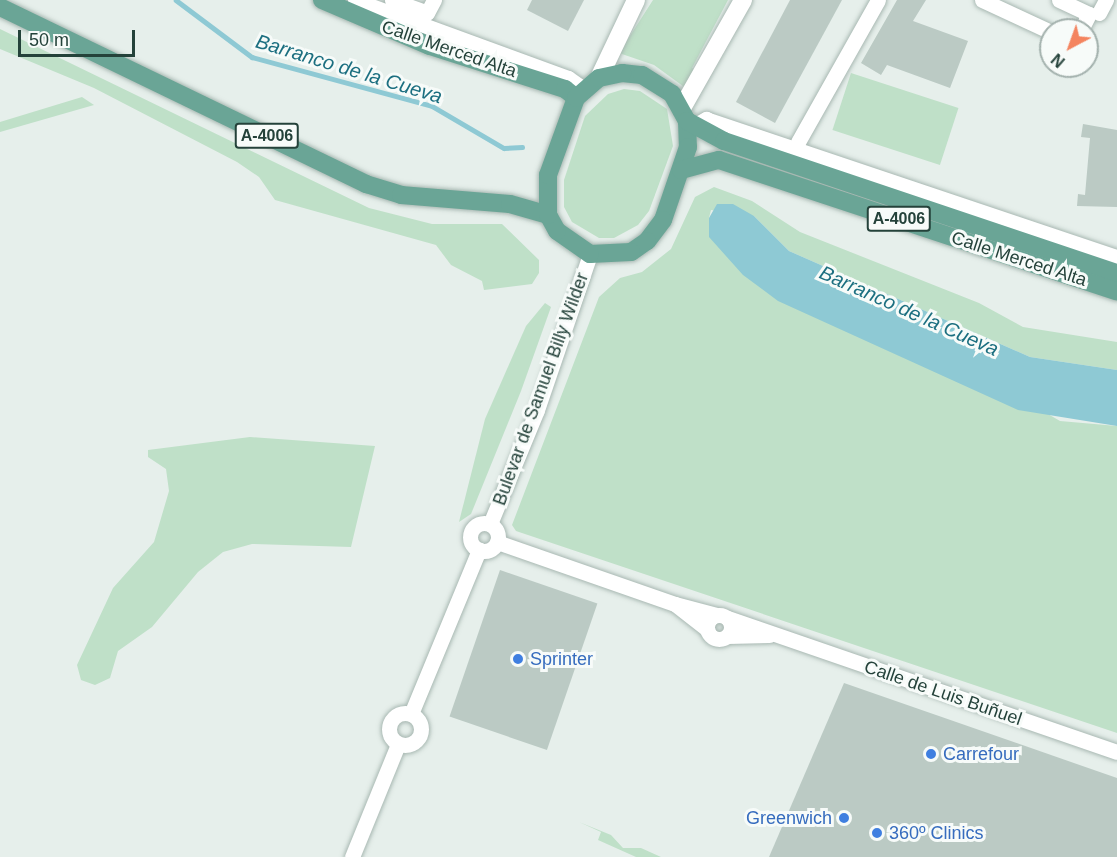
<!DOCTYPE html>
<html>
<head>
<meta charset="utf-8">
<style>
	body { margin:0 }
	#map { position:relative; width:1117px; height:857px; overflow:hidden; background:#e6efeb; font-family:Helvetica,sans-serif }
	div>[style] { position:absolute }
	.green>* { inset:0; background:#bfe0c8; transform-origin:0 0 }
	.water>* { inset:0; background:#8ec9d4 }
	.stream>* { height:4.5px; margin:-2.25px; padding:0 2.25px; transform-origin:2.25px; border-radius:2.25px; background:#8ec9d4 }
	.building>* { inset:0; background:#bbcac4; transform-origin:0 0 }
	.roads { filter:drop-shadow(0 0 2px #a8b8b2) drop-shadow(0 0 2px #a8b8b2) }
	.street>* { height:15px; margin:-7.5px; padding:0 7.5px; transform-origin:7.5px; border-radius:7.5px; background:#fff }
	.street>.ring { margin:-7.5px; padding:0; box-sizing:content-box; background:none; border:15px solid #fff; border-radius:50% }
	.secondary>* { height:18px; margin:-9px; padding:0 9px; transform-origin:9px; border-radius:9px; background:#fff }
	.primary>* { height:18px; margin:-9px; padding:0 9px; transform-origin:9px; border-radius:9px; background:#6aa596 }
	.dots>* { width:16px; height:16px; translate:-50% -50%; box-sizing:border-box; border:3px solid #f7fbf9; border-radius:50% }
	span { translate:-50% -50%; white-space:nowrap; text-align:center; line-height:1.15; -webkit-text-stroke:6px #f7fbf9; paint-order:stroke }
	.shield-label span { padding:2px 4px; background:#f7fbf9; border:2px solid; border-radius:4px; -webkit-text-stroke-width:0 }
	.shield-label { font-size:16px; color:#24423a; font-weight:700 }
	.street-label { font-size:18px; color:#24423a }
	.shop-label { font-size:18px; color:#366cbe }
	.left { translate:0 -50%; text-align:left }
	.right { translate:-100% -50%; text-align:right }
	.water-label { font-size:20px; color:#1c6f80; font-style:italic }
	.north { position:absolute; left:1039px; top:18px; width:60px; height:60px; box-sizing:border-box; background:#f7fbf9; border:2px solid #a3b1ad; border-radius:50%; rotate:221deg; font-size:16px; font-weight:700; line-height:24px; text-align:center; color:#24423a }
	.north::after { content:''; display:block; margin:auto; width:21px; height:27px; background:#f4845f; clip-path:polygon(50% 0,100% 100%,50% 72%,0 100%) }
	.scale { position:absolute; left:18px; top:30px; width:117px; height:27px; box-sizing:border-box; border:3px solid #24423a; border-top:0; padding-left:8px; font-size:18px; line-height:21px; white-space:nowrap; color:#24423a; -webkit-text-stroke:4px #f7fbf9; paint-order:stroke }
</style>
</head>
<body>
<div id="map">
	<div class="green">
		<div style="clip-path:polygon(653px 0,728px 0,692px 68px,697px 71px,687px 89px,654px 65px,619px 53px)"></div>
		<div style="clip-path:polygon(0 29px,369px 208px,432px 224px,502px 224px,539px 260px,539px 273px,532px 284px,484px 290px,482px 281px,451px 265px,436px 245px,275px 200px,259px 177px,237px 162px,94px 88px,0 49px)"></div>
		<div style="left:851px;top:73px;width:113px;height:60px;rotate:18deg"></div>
		<div style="clip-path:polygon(624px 89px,640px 91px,667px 109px,673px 146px,649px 211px,638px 225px,614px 238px,599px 238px,572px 222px,564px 207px,564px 180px,585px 116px,608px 94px)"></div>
		<div style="clip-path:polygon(82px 97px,94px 105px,0 132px,0 122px)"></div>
		<div style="clip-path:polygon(714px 187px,752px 201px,800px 232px,979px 303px,1023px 327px,1117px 342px,1117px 370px,1030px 357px,789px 251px,754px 216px,711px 210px,709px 218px,1060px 421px,1117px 426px,1117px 733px,516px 531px,512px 525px,599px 297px,620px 278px,642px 272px,671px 249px,695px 197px)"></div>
		<div style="clip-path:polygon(545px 303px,551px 307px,521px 391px,471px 514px,459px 522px,485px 419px,526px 326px)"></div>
		<div style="clip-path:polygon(250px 437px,375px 446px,351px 547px,252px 544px,223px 552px,198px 572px,152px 627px,118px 651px,110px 678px,95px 685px,81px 680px,77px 665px,113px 588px,154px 542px,169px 491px,166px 469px,148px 457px,148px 450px)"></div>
		<div style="clip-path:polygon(579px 822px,611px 835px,623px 848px,641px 848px,661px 857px,636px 857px,598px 840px,601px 832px)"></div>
	</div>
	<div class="water">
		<div style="clip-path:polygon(717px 204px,733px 204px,754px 216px,789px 251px,1030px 357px,1117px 370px,1117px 426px,1018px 410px,778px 301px,743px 275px,709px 237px,709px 218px)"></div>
	</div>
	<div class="stream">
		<div style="left:176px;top:0;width:95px;rotate:36.9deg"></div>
		<div style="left:252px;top:57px;width:187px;rotate:15.2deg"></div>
		<div style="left:432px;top:106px;width:83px;rotate:30.3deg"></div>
		<div style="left:504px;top:148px;width:18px;rotate:-3deg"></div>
	</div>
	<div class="building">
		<div style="clip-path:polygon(532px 0,584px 0,568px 31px,527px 10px)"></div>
		<div style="clip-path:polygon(790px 0,842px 0,775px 123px,736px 102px)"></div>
		<div style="clip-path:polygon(897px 0,926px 0,913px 21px,968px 41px,950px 88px,887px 65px,881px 75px,861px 63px)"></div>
		<div style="clip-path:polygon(1083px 124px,1117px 130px,1117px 207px,1077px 206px,1078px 194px,1085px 195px,1090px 138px,1081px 137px)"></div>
		<div style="left:500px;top:570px;width:103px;height:155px;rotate:19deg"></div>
		<div style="clip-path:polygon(844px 683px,1117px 778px,1117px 857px,769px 857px)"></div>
	</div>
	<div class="roads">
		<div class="street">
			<div style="left:355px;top:0;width:227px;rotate:20.1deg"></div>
			<div style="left:568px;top:78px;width:19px;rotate:35deg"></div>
			<div style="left:392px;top:0;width:37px;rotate:20deg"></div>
			<div style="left:427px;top:13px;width:15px;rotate:-62deg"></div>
			<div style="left:982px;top:0;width:76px;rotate:24.9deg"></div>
			<div style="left:1059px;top:0;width:33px;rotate:25deg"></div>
			<div style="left:1089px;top:14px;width:18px;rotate:117deg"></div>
			<div style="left:1099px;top:13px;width:15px;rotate:-62deg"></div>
			<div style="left:695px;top:125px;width:13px;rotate:-29deg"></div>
			<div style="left:706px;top:119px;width:434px;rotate:18.6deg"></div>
			<div style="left:798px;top:142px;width:163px;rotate:-60.6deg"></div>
			<div class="ring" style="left:470px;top:523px;width:13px;height:13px"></div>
			<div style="left:490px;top:524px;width:123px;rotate:-67.6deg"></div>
			<div style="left:537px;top:410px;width:165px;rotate:-71.2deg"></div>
			<div style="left:497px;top:542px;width:188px;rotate:19.2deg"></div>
			<div style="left:675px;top:604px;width:41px;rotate:38deg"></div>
			<div style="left:675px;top:604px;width:43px;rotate:14.7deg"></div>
			<div class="ring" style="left:707px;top:615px;width:9px;height:9px"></div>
			<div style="left:728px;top:618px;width:411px;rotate:19deg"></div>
			<div style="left:727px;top:636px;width:42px;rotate:-1.4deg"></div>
			<div class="ring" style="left:389px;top:713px;width:17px;height:17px"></div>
			<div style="left:411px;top:714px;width:178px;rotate:-67.5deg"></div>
			<div style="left:352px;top:857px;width:122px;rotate:-67.8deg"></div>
		</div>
		<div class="secondary">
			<div style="left:599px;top:78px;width:86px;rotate:-64.6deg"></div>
			<div style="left:682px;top:108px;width:124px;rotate:-60.5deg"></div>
		</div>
		<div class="primary">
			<div style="left:322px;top:0;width:117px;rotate:23.1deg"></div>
			<div style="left:430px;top:46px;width:142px;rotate:17.7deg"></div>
			<div style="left:565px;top:89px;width:14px;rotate:39deg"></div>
			<div style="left:0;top:7px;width:407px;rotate:25.8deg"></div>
			<div style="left:366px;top:184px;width:37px;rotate:17deg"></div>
			<div style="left:401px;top:195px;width:109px;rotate:4.7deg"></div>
			<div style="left:510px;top:204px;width:40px;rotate:16deg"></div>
			<div style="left:622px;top:73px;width:20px;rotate:6deg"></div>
			<div style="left:642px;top:75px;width:36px;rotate:32deg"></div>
			<div style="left:672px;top:94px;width:31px;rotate:61deg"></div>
			<div style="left:687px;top:121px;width:26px;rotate:88deg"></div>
			<div style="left:688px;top:147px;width:77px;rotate:108.9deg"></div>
			<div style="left:663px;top:220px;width:26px;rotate:127deg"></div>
			<div style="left:647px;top:241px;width:19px;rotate:145deg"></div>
			<div style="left:631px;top:252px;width:41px;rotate:177.2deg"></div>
			<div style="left:590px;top:254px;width:40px;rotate:-145.1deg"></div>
			<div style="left:557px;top:231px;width:18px;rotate:-119deg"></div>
			<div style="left:548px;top:215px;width:40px;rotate:-90deg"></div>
			<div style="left:548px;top:175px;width:82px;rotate:-70deg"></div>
			<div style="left:576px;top:98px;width:30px;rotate:-41deg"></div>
			<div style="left:599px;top:78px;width:24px;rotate:-12deg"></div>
			<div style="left:687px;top:121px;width:42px;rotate:28.4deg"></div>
			<div style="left:724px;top:141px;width:415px;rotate:18.6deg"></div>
			<div style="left:681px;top:170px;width:39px;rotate:-15deg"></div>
			<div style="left:719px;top:160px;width:419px;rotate:18.3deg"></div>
		</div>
	</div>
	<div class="dots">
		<div style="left:518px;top:659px;background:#3f7fe0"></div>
		<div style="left:931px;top:754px;background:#3f7fe0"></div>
		<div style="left:844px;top:818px;background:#3f7fe0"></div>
		<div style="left:877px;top:833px;background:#3f7fe0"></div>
	</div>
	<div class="shield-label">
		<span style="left:267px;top:136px">A-4006</span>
		<span style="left:899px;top:219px">A-4006</span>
	</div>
	<div class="street-label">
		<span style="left:449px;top:49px;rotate:19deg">Calle Merced Alta</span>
		<span style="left:1019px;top:259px;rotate:18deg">Calle Merced Alta</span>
		<span style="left:541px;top:389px;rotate:-70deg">Bulevar de Samuel Billy Wilder</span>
		<span style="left:943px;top:693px;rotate:19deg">Calle de Luis Buñuel</span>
	</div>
	<div class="shop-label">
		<span class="left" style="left:530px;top:659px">Sprinter</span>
		<span class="left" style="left:943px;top:754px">Carrefour</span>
		<span class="right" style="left:832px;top:818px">Greenwich</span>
		<span class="left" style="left:889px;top:833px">360º Clinics</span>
	</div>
	<div class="water-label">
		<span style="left:349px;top:69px;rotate:17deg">Barranco de la Cueva</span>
		<span style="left:909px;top:311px;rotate:24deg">Barranco de la Cueva</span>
	</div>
	<div class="north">N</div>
	<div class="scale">50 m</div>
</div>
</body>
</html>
